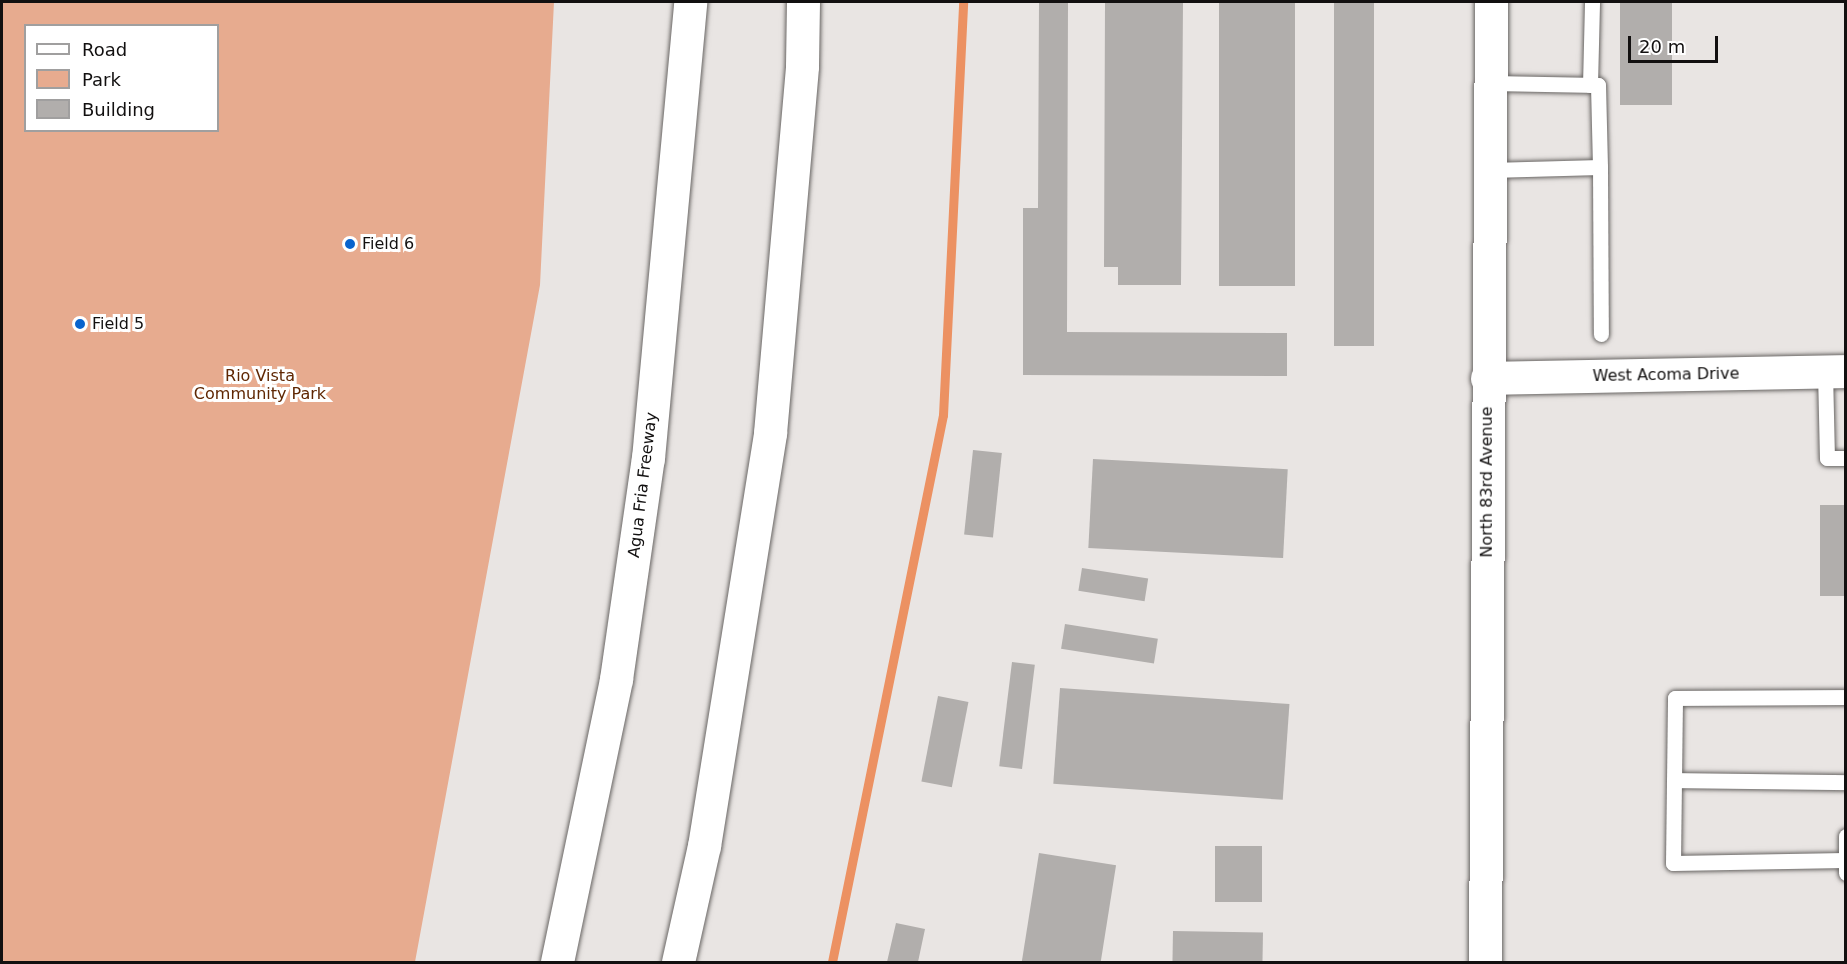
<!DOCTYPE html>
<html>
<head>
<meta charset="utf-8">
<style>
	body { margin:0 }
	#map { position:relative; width:1847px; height:964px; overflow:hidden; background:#e9e5e3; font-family:"DejaVu Sans",sans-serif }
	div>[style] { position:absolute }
	.green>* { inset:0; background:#e7ab8f }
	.stream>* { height:9px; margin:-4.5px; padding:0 4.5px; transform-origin:4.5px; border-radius:4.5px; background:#ec9162 }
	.building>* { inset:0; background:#b1aeac; transform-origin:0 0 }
	.roads { filter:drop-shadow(0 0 2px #696664) drop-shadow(0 0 2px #696664) }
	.lane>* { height:15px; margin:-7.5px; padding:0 7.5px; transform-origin:7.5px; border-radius:7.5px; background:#fff }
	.secondary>* { height:33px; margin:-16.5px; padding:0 16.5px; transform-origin:16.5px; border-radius:16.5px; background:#fff }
	.primary>* { height:33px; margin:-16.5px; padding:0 16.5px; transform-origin:16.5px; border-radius:16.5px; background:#fff }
	.highway>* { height:33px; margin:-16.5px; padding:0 16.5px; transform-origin:16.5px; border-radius:16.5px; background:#fff }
	.dots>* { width:16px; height:16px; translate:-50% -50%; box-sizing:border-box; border:3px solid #fff; border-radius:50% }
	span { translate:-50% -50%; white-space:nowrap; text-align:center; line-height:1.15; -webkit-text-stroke:6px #fff; paint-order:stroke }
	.poi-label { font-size:16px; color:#121010 }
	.left { translate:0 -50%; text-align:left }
	.street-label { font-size:16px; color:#121010 }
	.park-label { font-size:16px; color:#5f2602 }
	.frame { position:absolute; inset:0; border:3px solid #121010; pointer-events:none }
	.legend { position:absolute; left:24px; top:24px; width:195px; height:108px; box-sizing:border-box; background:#fff; border:2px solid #a09f9f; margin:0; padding:8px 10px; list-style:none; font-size:18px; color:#121010 }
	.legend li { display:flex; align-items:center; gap:12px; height:30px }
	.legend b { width:30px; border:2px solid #a09f9f }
	.scale { position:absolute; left:1628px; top:36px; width:90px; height:27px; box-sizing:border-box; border:3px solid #121010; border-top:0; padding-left:8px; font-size:18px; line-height:21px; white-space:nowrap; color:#121010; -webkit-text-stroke:4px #fff; paint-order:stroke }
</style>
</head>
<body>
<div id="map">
	<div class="green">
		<div style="clip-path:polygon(evenodd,2px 2px,554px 2px,540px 285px,415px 962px,2px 962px,2px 2px,26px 26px,218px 26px,218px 130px,26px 130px,26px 26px)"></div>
	</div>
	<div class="stream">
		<div style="left:832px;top:962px;width:558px;rotate:-78.53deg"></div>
		<div style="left:943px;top:415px;width:413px;rotate:-87.2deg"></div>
	</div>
	<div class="building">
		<div style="clip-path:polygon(1039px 2px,1068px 2px,1067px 332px,1287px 333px,1287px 376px,1023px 375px,1023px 208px,1038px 208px)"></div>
		<div style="clip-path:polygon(1105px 2px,1183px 2px,1181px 285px,1118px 285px,1118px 267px,1104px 267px)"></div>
		<div style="left:1219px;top:2px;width:76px;height:284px"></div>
		<div style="left:1334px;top:2px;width:40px;height:344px"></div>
		<div style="left:1620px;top:2px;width:52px;height:103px"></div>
		<div style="left:973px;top:450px;width:29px;height:85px;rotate:6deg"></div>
		<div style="left:1093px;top:459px;width:195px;height:89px;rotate:3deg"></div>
		<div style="left:1820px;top:505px;width:26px;height:91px"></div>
		<div style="left:1082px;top:568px;width:67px;height:23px;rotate:9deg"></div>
		<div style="left:1065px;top:624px;width:94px;height:25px;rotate:9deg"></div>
		<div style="left:1012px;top:662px;width:23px;height:105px;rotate:7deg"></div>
		<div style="left:1060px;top:688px;width:230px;height:96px;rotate:4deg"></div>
		<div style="left:938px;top:696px;width:31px;height:87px;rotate:11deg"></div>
		<div style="left:1215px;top:846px;width:47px;height:56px"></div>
		<div style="left:1039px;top:853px;width:78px;height:110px;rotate:9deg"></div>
		<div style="clip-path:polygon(896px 923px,925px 929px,918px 962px,887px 962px)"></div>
		<div style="left:1173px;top:931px;width:90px;height:31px;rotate:1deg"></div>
	</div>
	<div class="roads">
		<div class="lane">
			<div style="left:1491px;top:83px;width:107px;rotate:1.1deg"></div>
			<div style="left:1598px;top:85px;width:82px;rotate:88.6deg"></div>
			<div style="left:1590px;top:85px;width:83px;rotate:-88.6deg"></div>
			<div style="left:1490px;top:170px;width:110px;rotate:-1.6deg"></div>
			<div style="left:1600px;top:167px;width:167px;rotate:89.7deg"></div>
			<div style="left:1825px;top:371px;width:87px;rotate:88.7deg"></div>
			<div style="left:1827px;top:458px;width:19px"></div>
			<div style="left:1674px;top:780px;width:172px;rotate:0.7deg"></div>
			<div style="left:1846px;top:836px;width:37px;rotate:90deg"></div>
			<div style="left:1845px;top:860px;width:172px;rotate:179deg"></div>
			<div style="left:1673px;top:863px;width:165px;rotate:-89.3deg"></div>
			<div style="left:1675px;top:698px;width:171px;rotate:-0.3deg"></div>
		</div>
		<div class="secondary">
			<div style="left:1487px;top:378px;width:359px;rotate:-1.1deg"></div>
		</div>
		<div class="primary">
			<div style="left:1485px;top:962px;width:960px;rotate:-89.64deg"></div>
		</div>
		<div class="highway">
			<div style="left:557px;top:962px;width:289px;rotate:-78.2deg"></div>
			<div style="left:616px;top:679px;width:223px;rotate:-81.8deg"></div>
			<div style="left:648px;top:458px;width:458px;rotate:-84.7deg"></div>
			<div style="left:678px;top:962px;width:119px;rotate:-77.4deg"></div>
			<div style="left:704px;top:846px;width:418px;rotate:-80.9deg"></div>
			<div style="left:770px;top:433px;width:368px;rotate:-85deg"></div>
			<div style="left:802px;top:66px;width:64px;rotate:-89.1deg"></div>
		</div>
	</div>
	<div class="dots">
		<div style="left:350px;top:244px;background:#0a64cd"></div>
		<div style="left:80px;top:324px;background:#0a64cd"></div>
	</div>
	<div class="poi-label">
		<span class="left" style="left:362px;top:244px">Field 6</span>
		<span class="left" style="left:92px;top:324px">Field 5</span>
	</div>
	<div class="street-label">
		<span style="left:1666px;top:375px;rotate:-1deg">West Acoma Drive</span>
		<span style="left:1487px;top:482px;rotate:-90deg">North 83rd Avenue</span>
		<span style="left:643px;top:485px;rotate:-83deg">Agua Fria Freeway</span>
	</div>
	<div class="park-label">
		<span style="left:260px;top:385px">Rio Vista<br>Community Park</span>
	</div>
	<div class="frame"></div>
	<ul class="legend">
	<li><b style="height:8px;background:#fff"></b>Road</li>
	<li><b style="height:16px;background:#e7ab8f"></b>Park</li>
	<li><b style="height:16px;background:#b1aeac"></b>Building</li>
	</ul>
	<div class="scale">20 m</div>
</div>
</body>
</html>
